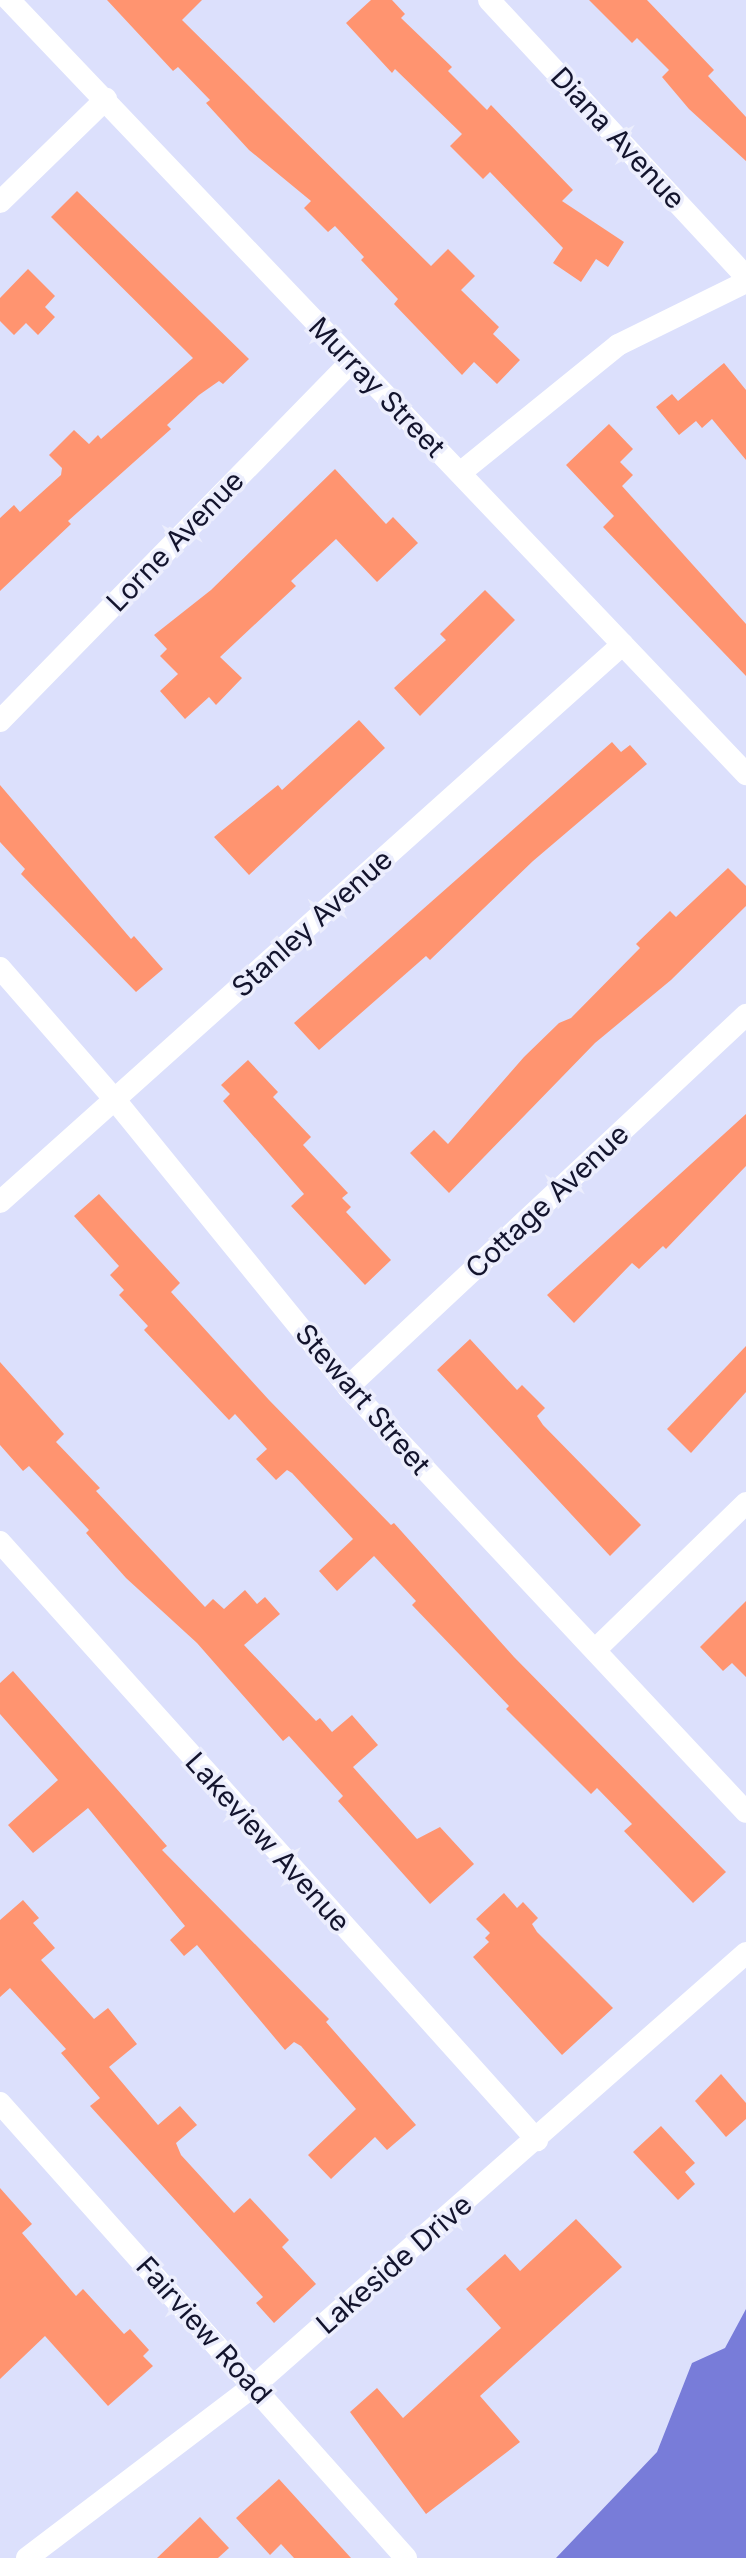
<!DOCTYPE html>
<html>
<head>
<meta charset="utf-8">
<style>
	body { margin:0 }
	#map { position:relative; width:746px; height:2558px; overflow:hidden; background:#dce0fc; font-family:Inter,sans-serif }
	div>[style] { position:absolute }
	.water>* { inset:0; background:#787cd9 }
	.building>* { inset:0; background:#ff9470 }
	.minor>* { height:22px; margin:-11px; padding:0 11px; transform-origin:11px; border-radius:11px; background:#fff }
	span { translate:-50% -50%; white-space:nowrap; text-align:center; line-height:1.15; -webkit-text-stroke:7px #eceefd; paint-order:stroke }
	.street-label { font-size:28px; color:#13142d }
</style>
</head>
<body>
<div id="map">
	<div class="water">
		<div style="clip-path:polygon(746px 2309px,746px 2558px,556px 2558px,657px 2452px,692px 2363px,725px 2348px)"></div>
	</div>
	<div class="building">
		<div style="clip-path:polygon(107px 0,202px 0,182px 20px,431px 266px,448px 249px,475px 276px,461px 290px,499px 327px,493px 334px,520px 360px,497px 384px,474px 362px,462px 375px,394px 304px,398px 299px,361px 260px,364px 257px,335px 226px,328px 232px,304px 208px,311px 201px,249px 150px,206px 103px,210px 100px,178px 67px,173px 71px)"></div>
		<div style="clip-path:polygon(371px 0,392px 0,405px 14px,401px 18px,452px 67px,448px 71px,487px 110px,491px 105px,573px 190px,562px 201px,624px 242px,608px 267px,596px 259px,581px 282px,553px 263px,563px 248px,490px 172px,483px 179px,450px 146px,462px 134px,395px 69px,392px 73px,346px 23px)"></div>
		<div style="clip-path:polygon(589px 0,647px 0,714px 70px,708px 76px,746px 117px,746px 161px,689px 109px,662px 77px,669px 70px,637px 38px,632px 43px)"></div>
		<div style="clip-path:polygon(77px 191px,249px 359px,223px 384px,219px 381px,199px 395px,167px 425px,171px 429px,68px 521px,71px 524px,0 591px,0 518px,14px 505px,20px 512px,61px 475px,62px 468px,49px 455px,74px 430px,89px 444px,98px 435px,101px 439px,193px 358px,51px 217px)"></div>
		<div style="clip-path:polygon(28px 269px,55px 296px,45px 307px,55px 317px,38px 335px,26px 323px,14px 335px,0 321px,0 298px)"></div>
		<div style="clip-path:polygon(724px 363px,746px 390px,746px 460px,712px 419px,702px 428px,696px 421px,679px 435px,656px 407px,672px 394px,678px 401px)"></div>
		<div style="clip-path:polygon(609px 424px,633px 449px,620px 462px,633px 475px,622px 486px,746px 624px,746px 676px,603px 527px,614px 516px,566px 465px)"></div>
		<div style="clip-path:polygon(335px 469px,386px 524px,393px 517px,418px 543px,377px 582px,336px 539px,291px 581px,296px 586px,220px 657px,242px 678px,216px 705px,209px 697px,185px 719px,160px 691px,178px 674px,160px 656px,167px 649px,154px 635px,211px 590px)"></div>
		<div style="clip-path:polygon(485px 590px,515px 620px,420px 716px,394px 688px,446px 640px,440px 634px)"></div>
		<div style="clip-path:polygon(359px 720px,385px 748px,249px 875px,214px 837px,278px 785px,282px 790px)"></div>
		<div style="clip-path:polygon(612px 742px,621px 752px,630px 745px,647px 764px,533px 861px,430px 960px,426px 956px,319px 1050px,294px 1023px)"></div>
		<div style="clip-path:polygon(0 785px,131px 939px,134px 936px,163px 969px,136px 992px,21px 874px,25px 869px,0 842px)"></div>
		<div style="clip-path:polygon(728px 868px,746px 886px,746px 906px,671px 980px,595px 1043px,449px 1193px,410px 1153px,434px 1130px,448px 1144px,524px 1057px,559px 1023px,571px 1018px,640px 948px,636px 944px,670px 911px,676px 917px)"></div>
		<div style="clip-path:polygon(248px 1060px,278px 1092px,273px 1097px,311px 1137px,303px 1145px,348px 1193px,342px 1198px,351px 1207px,346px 1212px,391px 1260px,365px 1285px,291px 1206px,304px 1194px,223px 1101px,230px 1094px,221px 1085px)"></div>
		<div style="clip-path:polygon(746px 1114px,746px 1166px,666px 1249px,663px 1246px,639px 1269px,632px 1263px,574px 1323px,547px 1295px)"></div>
		<div style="clip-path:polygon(99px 1194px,180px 1283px,171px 1292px,269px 1400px,391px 1525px,394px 1523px,514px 1657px,726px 1872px,693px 1903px,624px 1831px,632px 1824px,597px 1788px,591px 1794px,506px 1709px,509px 1706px,412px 1605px,416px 1601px,374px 1556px,337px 1591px,319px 1571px,353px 1539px,292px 1473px,287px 1470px,276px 1480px,256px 1459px,267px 1449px,235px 1414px,229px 1420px,144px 1330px,148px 1326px,119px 1295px,124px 1290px,110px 1275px,119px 1266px,74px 1216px)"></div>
		<div style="clip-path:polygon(470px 1339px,517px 1390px,522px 1385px,545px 1408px,537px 1416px,543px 1425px,641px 1525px,610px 1556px,437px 1370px)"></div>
		<div style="clip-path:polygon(746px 1346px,746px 1392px,691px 1453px,667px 1429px)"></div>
		<div style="clip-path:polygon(0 1362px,64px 1434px,56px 1442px,100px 1488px,96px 1491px,205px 1607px,213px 1599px,224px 1609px,245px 1590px,257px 1604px,265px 1597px,280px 1614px,244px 1645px,316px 1721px,320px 1718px,332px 1732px,352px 1715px,378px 1745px,353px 1767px,417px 1839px,440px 1827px,474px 1864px,430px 1904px,338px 1801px,343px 1796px,289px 1736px,283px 1741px,197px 1643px,126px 1578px,86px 1533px,89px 1530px,29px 1466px,23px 1471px,0 1445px)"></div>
		<div style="clip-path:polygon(746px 1601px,746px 1677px,732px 1663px,723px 1671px,700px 1647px)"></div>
		<div style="clip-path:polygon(13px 1671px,167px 1846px,162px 1850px,329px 2019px,326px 2022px,416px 2125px,387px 2150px,375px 2137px,331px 2179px,308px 2155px,356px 2109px,301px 2046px,294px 2042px,285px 2050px,197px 1945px,184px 1956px,170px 1940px,185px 1926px,88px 1808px,33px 1853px,8px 1825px,58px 1780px,0 1714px,0 1683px)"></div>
		<div style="clip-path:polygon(504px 1893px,517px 1908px,523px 1902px,538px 1918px,532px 1924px,537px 1932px,613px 2008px,562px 2055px,473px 1957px,489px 1942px,485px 1938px,490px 1933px,476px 1919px)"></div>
		<div style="clip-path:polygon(23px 1900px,39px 1918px,33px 1923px,55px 1948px,41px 1960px,94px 2019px,108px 2008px,137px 2044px,109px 2067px,158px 2125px,180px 2106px,197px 2125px,176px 2143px,181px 2155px,234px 2213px,250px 2198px,289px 2240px,282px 2247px,316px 2284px,274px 2323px,256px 2303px,263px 2297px,90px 2106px,100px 2098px,61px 2053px,66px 2049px,10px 1988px,0 1997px,0 1920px)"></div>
		<div style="clip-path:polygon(721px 2074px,746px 2103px,746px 2119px,726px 2137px,695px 2101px)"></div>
		<div style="clip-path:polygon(661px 2126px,695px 2163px,685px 2172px,695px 2184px,678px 2200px,633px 2152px)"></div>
		<div style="clip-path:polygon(0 2188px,32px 2224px,22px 2233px,76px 2296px,83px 2289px,124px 2334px,130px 2329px,149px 2350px,143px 2356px,153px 2366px,108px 2406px,45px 2336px,0 2379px)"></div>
		<div style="clip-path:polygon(576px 2219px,622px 2267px,480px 2396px,520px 2442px,426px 2514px,350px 2412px,377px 2388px,403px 2418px,501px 2328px,466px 2289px,505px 2254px,520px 2271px)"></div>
		<div style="clip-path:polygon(279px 2479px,351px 2558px,294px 2558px,281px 2544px,270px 2555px,236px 2518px)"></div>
		<div style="clip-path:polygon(200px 2517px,229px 2548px,218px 2558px,157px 2558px)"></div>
	</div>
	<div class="minor">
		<div style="left:9px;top:0;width:1069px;rotate:46.4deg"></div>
		<div style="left:489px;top:0;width:378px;rotate:47.1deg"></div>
		<div style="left:0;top:202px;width:148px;rotate:-44.2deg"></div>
		<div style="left:460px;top:473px;width:203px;rotate:-39deg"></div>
		<div style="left:618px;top:345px;width:143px;rotate:-26.2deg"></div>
		<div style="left:0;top:721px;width:502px;rotate:-45.65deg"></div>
		<div style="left:0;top:968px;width:175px;rotate:48.9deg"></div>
		<div style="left:115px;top:1100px;width:370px;rotate:50.9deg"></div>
		<div style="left:348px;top:1387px;width:582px;rotate:46.88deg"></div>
		<div style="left:0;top:1202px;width:836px;rotate:-41.85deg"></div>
		<div style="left:348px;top:1387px;width:545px;rotate:-43.07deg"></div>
		<div style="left:0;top:1542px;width:804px;rotate:48.08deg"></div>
		<div style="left:595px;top:1650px;width:211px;rotate:-44.2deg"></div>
		<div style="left:0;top:2103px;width:610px;rotate:48.26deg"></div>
		<div style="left:27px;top:2558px;width:286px;rotate:-37.2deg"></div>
		<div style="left:255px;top:2385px;width:654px;rotate:-41.34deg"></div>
	</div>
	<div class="street-label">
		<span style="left:618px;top:138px;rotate:47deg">Diana Avenue</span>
		<span style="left:377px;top:387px;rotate:46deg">Murray Street</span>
		<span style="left:175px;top:541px;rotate:-46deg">Lorne Avenue</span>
		<span style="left:312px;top:923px;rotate:-42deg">Stanley Avenue</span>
		<span style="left:547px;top:1201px;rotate:-43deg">Cottage Avenue</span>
		<span style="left:363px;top:1399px;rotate:49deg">Stewart Street</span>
		<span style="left:268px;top:1842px;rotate:48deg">Lakeview Avenue</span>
		<span style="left:394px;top:2264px;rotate:-41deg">Lakeside Drive</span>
		<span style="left:204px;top:2330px;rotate:48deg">Fairview Road</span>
	</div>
</div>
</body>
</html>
